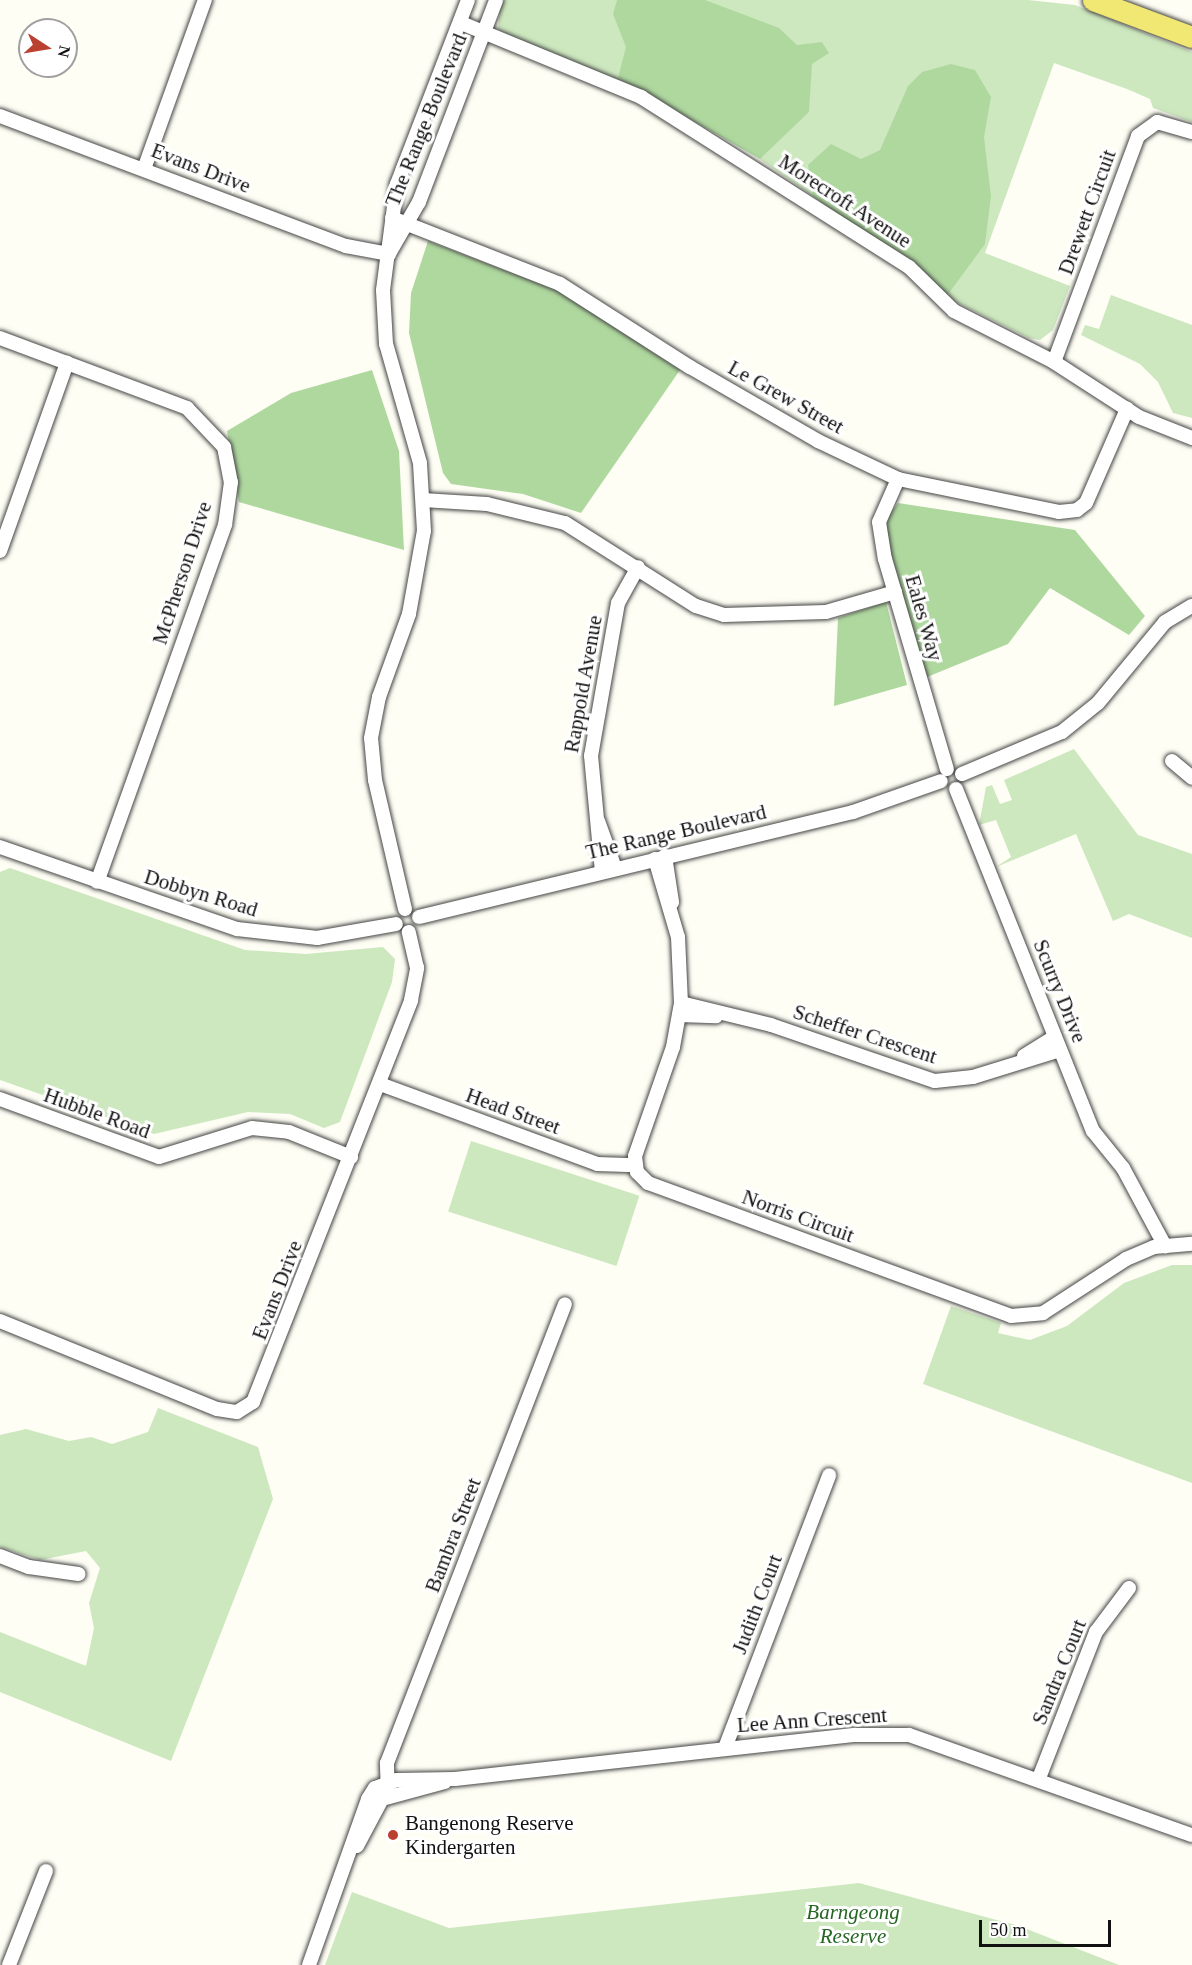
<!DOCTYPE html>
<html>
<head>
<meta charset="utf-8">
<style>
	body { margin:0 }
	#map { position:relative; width:1192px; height:1965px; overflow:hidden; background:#fefef5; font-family:Georgia,serif }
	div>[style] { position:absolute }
	.green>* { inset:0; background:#cde8bf; transform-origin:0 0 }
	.forest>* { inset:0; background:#afd89f }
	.roads { filter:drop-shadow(0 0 2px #444) drop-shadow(0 0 2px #444) }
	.minor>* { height:14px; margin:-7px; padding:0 7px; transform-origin:7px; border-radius:7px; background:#fff }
	.primary>* { height:21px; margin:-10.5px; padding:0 10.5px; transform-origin:10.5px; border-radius:10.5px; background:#f1e873 }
	.dots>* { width:16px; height:16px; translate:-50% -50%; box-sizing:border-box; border:3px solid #fff; border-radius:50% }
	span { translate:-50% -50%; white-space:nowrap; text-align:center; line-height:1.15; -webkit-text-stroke:6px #fff; paint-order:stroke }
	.street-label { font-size:21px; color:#111 }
	.poi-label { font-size:21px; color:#111 }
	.left { translate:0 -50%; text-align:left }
	.park-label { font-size:21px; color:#266623; font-style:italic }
	.north { position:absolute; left:18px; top:18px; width:60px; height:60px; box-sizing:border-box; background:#fff; border:2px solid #a0a0a0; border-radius:50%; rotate:102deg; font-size:16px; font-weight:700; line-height:24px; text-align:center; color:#111 }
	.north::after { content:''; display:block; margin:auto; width:21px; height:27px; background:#ba402f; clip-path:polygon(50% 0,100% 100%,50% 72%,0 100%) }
	.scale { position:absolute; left:979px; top:1920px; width:132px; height:27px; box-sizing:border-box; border:3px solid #111; border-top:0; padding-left:8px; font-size:18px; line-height:21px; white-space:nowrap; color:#111; -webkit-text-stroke:4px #fff; paint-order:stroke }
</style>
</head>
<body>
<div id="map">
	<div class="green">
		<div style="clip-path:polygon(501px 0,1028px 0,1075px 5px,1192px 52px,1192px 122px,1153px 108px,1150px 99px,1127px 89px,1054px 63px,985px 253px,1070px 286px,1053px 330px,1040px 340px,1029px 338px,946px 297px,873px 238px,682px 105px,510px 40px,498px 28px)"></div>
		<div style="clip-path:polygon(1111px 295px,1192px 325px,1192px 418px,1173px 413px,1158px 382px,1140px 364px,1081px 335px,1085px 325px,1099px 329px)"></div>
		<div style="clip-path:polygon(1074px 749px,1138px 835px,1192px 854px,1192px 938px,1129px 914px,1113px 921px,1076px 834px,996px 867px,1011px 857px,996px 820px,979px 825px,986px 787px,992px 785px,1000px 804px,1012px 800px,1004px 780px)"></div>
		<div style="clip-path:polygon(10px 868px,245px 950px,306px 954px,383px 947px,395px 959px,392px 982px,340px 1122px,324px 1128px,290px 1114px,248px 1112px,154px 1134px,0 1080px,0 872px)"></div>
		<div style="left:471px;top:1141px;width:177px;height:74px;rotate:18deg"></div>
		<div style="clip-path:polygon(1172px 1265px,1192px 1265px,1192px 1483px,923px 1384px,951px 1306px,1001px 1323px,998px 1333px,1030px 1340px,1067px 1326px,1124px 1283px)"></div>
		<div style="clip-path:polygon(158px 1408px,258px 1447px,273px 1499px,171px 1761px,0 1692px,0 1632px,86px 1666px,94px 1628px,89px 1603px,100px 1568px,86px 1551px,40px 1560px,0 1547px,0 1435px,26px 1429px,69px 1441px,91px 1437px,112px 1444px,148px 1432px)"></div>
		<div style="clip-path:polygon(859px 1883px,1019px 1926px,1119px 1965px,325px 1965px,352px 1892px,449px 1928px)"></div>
	</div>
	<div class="forest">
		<div style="clip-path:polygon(617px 0,705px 0,779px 28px,797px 45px,822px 42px,829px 53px,812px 64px,809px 112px,760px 159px,618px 78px,626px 47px,613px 14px)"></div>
		<div style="clip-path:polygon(951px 64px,975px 70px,991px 97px,984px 137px,991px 196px,985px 244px,946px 297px,813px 196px,808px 165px,831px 144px,861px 159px,880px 150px,908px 86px,922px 72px)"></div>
		<div style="clip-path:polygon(428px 241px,561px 292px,680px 370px,581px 513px,523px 494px,451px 484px,443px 473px,409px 333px,411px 293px)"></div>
		<div style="clip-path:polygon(372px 370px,399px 451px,404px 550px,239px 502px,227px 431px,291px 393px)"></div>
		<div style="clip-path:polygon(898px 503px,1075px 530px,1145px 616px,1129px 635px,1050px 588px,1008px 644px,927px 677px,886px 536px,888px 517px)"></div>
		<div style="clip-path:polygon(886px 602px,907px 685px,834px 706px,838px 618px)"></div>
	</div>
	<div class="roads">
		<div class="minor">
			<div style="left:461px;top:23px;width:195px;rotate:22.3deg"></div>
			<div style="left:641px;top:97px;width:317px;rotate:32.4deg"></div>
			<div style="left:909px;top:267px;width:63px;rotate:44.4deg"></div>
			<div style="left:954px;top:311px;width:112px;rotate:27deg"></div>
			<div style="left:1054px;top:362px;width:101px;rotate:32.9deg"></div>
			<div style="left:1139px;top:417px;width:57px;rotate:21.6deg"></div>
			<div style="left:0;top:116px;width:370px;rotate:20.6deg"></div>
			<div style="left:346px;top:246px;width:44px;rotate:10.5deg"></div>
			<div style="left:144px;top:169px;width:180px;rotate:-70.2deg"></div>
			<div style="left:392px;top:218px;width:180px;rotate:21.4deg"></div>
			<div style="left:560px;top:284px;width:154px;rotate:32.6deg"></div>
			<div style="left:690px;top:367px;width:148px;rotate:30deg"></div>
			<div style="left:818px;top:441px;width:89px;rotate:25.4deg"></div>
			<div style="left:898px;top:479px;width:164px;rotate:11.6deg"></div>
			<div style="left:1059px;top:512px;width:18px;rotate:-6deg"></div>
			<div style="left:1077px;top:510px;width:11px;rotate:-38deg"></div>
			<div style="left:1086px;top:503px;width:103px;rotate:-66.4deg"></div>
			<div style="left:390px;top:252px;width:58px;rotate:-59.9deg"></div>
			<div style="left:419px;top:202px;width:216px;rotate:-69.1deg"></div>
			<div style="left:0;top:338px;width:200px;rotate:20.5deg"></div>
			<div style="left:187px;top:408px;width:54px;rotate:46.5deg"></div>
			<div style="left:224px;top:447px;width:36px;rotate:79deg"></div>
			<div style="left:231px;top:482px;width:43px;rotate:97.9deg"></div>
			<div style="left:225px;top:525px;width:379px;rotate:109.7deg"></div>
			<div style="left:1054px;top:362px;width:241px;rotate:-69.6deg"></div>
			<div style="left:1138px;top:136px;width:24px;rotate:-36deg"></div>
			<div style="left:1157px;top:122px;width:36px;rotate:16deg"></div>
			<div style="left:898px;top:479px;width:47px;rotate:113.8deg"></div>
			<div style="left:879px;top:522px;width:37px;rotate:81deg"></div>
			<div style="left:885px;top:559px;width:219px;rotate:73.6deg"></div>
			<div style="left:423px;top:500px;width:64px;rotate:3.6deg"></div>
			<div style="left:487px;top:504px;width:80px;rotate:13.7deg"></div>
			<div style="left:565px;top:523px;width:155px;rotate:32.4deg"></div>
			<div style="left:696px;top:606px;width:29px;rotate:18deg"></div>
			<div style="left:724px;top:615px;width:102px;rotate:-1.7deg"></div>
			<div style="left:826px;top:612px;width:72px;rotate:-16.2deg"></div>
			<div style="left:0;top:551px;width:200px;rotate:-70.4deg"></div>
			<div style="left:1172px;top:761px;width:26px;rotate:40deg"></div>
			<div style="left:962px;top:774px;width:108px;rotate:-22.8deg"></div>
			<div style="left:1062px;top:732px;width:46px;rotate:-38.9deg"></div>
			<div style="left:1098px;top:703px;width:105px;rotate:-50.4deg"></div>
			<div style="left:1165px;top:622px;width:31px;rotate:-31deg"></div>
			<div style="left:956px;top:789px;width:368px;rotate:68.2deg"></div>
			<div style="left:1093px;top:1131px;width:48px;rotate:51deg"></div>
			<div style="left:1123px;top:1168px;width:89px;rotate:61.7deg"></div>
			<div style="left:598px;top:821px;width:50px;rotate:70.1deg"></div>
			<div style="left:0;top:847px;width:251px;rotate:19.1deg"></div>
			<div style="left:237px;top:929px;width:81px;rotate:6.4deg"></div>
			<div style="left:317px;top:938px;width:80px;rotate:-10deg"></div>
			<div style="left:665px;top:856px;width:47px;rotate:81.3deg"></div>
			<div style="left:655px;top:859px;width:81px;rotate:73.6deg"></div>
			<div style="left:678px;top:937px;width:66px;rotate:87.4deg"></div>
			<div style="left:681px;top:1003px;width:45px;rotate:100.3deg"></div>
			<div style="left:673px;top:1047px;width:115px;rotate:109.2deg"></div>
			<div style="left:635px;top:1156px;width:16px;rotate:83deg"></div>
			<div style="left:637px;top:1172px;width:16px;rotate:45deg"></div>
			<div style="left:648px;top:1183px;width:387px;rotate:20.1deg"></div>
			<div style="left:1011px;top:1316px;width:32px;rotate:-5deg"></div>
			<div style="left:1043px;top:1313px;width:99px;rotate:-33deg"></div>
			<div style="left:1126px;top:1259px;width:30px;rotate:-23deg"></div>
			<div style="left:1154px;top:1247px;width:38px;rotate:-5deg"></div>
			<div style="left:602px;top:872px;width:117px;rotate:-95.4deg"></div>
			<div style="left:591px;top:756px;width:155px;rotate:-80deg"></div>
			<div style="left:618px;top:603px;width:41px;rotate:-60.9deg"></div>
			<div style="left:405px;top:909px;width:132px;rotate:-103.1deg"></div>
			<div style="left:375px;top:780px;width:42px;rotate:-95.4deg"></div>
			<div style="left:371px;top:738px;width:42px;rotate:-79deg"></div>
			<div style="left:379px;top:697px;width:88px;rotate:-70.1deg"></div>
			<div style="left:409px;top:614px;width:84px;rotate:-79.8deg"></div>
			<div style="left:424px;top:531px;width:68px;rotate:-93.4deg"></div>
			<div style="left:420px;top:463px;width:124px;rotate:-105.9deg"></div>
			<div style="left:386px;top:344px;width:54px;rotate:-93.2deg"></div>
			<div style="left:383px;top:290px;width:107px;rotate:-82.5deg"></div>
			<div style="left:397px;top:184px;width:197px;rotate:-68.9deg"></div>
			<div style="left:419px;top:917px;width:447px;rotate:-13.6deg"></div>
			<div style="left:853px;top:812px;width:93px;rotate:-19.4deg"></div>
			<div style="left:681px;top:1003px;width:93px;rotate:13.7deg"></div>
			<div style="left:771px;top:1025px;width:173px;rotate:18.9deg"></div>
			<div style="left:935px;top:1081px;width:38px;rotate:-6deg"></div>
			<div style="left:973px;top:1077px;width:91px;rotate:-17.2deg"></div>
			<div style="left:679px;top:1015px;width:37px;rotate:2deg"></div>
			<div style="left:1024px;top:1056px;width:36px;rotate:-32deg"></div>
			<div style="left:380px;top:1084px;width:231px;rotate:20.2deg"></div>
			<div style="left:597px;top:1164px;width:38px;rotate:2deg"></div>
			<div style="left:0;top:1099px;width:169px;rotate:20deg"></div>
			<div style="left:159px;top:1157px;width:97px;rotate:-17.3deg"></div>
			<div style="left:252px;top:1128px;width:37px;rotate:6deg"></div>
			<div style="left:289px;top:1132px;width:67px;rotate:22deg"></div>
			<div style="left:0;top:1321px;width:234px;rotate:22.1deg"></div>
			<div style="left:217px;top:1409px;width:20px;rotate:9deg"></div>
			<div style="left:237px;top:1412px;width:19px;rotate:-32deg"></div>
			<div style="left:253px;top:1402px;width:432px;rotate:-68.5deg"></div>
			<div style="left:411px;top:1000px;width:33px;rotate:-79deg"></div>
			<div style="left:417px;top:968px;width:37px;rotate:-103deg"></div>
			<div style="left:0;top:1556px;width:31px;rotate:21deg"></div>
			<div style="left:29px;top:1567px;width:50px;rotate:8deg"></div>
			<div style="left:725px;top:1748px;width:292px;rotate:-69.1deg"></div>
			<div style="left:1039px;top:1778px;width:157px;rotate:-68.7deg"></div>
			<div style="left:1096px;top:1632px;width:55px;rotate:-53.1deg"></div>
			<div style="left:388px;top:1795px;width:32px;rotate:-92deg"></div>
			<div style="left:387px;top:1763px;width:492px;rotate:-68.8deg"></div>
			<div style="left:357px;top:1846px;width:53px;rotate:-62deg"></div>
			<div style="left:382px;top:1799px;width:65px;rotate:-15.1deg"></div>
			<div style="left:9px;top:1965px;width:101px;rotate:-68.5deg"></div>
			<div style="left:309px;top:1965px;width:176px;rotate:-70.4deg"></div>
			<div style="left:368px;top:1799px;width:13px;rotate:-58deg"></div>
			<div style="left:375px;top:1788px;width:23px;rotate:-20deg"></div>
			<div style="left:397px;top:1780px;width:58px;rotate:-1deg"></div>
			<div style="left:455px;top:1779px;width:403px;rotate:-6.3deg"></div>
			<div style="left:856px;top:1735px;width:53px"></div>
			<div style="left:909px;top:1735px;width:300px;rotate:19.5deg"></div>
		</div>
		<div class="primary">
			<div style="left:1093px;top:0;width:106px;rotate:20.5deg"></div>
		</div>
	</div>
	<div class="dots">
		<div style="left:393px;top:1835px;background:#ba402f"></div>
	</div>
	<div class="street-label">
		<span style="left:426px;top:120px;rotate:-68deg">The Range Boulevard</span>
		<span style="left:201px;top:168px;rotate:21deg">Evans Drive</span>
		<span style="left:845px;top:201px;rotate:33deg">Morecroft Avenue</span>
		<span style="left:1087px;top:212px;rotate:-70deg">Drewett Circuit</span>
		<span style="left:786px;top:397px;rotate:29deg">Le Grew Street</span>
		<span style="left:182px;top:573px;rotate:-72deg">McPherson Drive</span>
		<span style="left:924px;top:618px;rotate:74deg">Eales Way</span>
		<span style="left:583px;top:684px;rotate:-80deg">Rappold Avenue</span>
		<span style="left:676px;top:832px;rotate:-13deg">The Range Boulevard</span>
		<span style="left:201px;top:893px;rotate:17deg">Dobbyn Road</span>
		<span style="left:1060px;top:991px;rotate:68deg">Scurry Drive</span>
		<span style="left:865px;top:1034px;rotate:18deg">Scheffer Crescent</span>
		<span style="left:513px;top:1111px;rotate:20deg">Head Street</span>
		<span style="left:97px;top:1113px;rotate:20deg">Hubble Road</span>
		<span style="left:798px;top:1216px;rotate:20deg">Norris Circuit</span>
		<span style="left:277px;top:1290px;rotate:-69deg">Evans Drive</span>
		<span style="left:453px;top:1535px;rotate:-69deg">Bambra Street</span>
		<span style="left:757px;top:1604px;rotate:-69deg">Judith Court</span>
		<span style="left:1059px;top:1672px;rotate:-68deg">Sandra Court</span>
		<span style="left:812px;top:1720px;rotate:-4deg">Lee Ann Crescent</span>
	</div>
	<div class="poi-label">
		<span class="left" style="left:405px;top:1835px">Bangenong Reserve<br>Kindergarten</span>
	</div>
	<div class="park-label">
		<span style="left:853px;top:1924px">Barngeong<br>Reserve</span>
	</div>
	<div class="north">N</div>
	<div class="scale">50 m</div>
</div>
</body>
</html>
